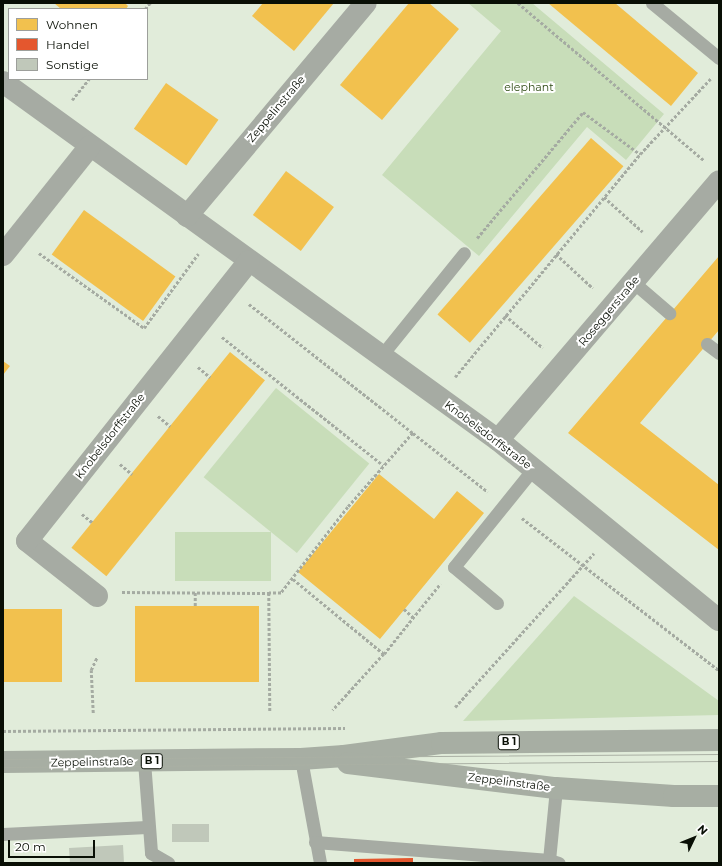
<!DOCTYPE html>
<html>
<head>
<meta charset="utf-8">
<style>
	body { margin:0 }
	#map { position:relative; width:722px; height:866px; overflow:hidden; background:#e1ecda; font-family:Montserrat,sans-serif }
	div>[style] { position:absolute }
	.green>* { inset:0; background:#c8ddb9; transform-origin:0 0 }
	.homes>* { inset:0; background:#f2c14e; transform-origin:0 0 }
	.shops>* { inset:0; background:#e4572e }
	.building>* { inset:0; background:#c0c8ba; transform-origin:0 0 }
	.path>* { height:2.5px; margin-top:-1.25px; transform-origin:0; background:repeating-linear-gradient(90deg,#a5aba2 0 3px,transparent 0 5px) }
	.lane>* { height:13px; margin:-6.5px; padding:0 6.5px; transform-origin:6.5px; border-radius:6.5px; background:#a6aba3 }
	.street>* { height:22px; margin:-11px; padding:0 11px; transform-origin:11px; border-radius:11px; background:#a6aba3 }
	.primary>* { height:22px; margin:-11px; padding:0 11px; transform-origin:11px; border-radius:11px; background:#a7aea3 }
	.tram>* { height:1px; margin:-0.5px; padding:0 0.5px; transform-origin:0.5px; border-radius:0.5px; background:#aab0a4 }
	span { translate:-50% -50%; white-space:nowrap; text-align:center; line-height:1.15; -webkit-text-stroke:4px #fff; paint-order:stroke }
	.shield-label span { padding:1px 3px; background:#fff; border:1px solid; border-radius:3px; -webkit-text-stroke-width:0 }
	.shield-label { font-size:10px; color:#090f05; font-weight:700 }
	.park-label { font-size:11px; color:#2e4a13 }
	.street-label { font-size:11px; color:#090f05 }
	.frame { position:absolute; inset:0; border:4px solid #090f05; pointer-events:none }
	.legend { position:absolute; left:8px; top:8px; width:140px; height:72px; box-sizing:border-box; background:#fff; border:1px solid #9d9f9b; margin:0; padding:5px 7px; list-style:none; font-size:12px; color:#090f05 }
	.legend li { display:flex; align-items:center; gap:8px; height:20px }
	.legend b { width:20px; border:1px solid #9d9f9b }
	.north { position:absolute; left:674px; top:818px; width:40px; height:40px; -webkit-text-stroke:3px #fff; paint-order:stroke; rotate:47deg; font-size:11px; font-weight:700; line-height:16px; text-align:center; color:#090f05 }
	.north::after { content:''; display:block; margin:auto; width:14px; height:18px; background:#090f05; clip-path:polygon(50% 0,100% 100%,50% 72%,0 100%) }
	.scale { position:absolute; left:8px; top:840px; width:87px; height:18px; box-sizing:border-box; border:2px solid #090f05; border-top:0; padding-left:5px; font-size:12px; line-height:14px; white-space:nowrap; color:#090f05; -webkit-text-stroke:3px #fff; paint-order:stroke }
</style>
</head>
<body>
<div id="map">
	<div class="green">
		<div style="clip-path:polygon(468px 3px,532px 3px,664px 114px,626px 160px,587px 127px,479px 256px,382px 175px,501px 31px)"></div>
		<div style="left:276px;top:388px;width:120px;height:115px;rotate:39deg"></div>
		<div style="left:175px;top:532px;width:96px;height:49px"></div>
		<div style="clip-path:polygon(574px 596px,719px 701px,719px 715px,463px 721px)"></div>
	</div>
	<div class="homes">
		<div style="clip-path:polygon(54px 3px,125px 3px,128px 6px,126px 9px,61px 9px)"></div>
		<div style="clip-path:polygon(263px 3px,334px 3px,294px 51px,252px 16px)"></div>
		<div style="clip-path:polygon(409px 3px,429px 3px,459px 29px,382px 120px,340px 85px)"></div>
		<div style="clip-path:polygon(548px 3px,615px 3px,698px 73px,671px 106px)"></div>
		<div style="left:166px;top:83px;width:64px;height:56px;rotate:35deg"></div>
		<div style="left:591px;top:138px;width:43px;height:234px;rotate:41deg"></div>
		<div style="left:286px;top:171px;width:60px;height:55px;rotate:37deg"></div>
		<div style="left:84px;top:210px;width:113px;height:55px;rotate:36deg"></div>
		<div style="clip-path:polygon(719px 256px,719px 330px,640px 423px,719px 485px,719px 550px,568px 433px)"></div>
		<div style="left:230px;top:352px;width:45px;height:252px;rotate:39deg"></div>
		<div style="clip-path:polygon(3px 361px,10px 366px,3px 375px)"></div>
		<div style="clip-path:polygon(379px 474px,434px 519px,457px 491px,484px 513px,380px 639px,298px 572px)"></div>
		<div style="left:135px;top:606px;width:124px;height:76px"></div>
		<div style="left:62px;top:609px;width:73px;height:59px;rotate:90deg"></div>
	</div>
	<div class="shops">
		<div style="clip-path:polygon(413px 858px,413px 863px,354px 863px,354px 859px)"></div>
	</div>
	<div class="building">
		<div style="left:209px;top:824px;width:18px;height:37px;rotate:90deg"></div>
		<div style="clip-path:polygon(123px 845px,124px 863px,70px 863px,69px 848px)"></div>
	</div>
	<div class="path">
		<div style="left:518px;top:3px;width:243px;rotate:40.2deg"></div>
		<div style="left:145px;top:9px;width:8px;rotate:-50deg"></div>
		<div style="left:72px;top:100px;width:27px;rotate:-51deg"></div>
		<div style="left:604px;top:197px;width:52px;rotate:41.9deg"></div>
		<div style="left:477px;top:238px;width:165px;rotate:-49.9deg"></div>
		<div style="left:583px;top:112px;width:71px;rotate:36.4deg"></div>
		<div style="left:39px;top:253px;width:129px;rotate:35.5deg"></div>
		<div style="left:144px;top:328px;width:92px;rotate:-53.9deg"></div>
		<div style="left:556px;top:254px;width:50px;rotate:42.6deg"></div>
		<div style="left:249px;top:304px;width:209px;rotate:38.2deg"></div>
		<div style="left:413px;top:433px;width:98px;rotate:131.3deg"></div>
		<div style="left:348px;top:507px;width:109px;rotate:127.9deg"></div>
		<div style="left:281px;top:593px;width:12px;rotate:180deg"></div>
		<div style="left:269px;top:593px;width:119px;rotate:89.5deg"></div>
		<div style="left:505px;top:315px;width:50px;rotate:41deg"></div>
		<div style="left:222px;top:337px;width:206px;rotate:38.5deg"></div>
		<div style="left:198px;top:367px;width:16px;rotate:40deg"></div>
		<div style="left:455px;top:377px;width:290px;rotate:-50.3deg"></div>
		<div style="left:640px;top:154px;width:105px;rotate:-46.9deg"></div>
		<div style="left:158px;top:416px;width:16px;rotate:40deg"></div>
		<div style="left:413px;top:433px;width:95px;rotate:38.2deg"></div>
		<div style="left:120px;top:464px;width:16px;rotate:40deg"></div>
		<div style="left:82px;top:514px;width:14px;rotate:39deg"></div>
		<div style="left:522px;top:518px;width:249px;rotate:37.7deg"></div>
		<div style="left:293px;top:579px;width:118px;rotate:39.5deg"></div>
		<div style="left:384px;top:654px;width:76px;rotate:132.3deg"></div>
		<div style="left:122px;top:592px;width:147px;rotate:0.4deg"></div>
		<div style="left:195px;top:606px;width:14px;rotate:-90deg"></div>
		<div style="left:404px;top:609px;width:12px;rotate:42deg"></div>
		<div style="left:384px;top:654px;width:90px;rotate:-51.3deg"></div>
		<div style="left:455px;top:707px;width:207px;rotate:-47.9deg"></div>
		<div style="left:93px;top:713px;width:43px;rotate:-92.7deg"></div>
		<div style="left:91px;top:670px;width:14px;rotate:-65deg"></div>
		<div style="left:3px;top:731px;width:342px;rotate:-0.5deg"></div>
	</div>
	<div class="lane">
		<div style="left:652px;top:3px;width:87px;rotate:39.4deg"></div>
		<div style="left:633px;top:282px;width:48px;rotate:40.7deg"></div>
		<div style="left:707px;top:344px;width:15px;rotate:37deg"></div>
		<div style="left:381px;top:356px;width:132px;rotate:-51.1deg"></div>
		<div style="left:497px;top:603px;width:56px;rotate:-140.1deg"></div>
		<div style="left:454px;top:567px;width:126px;rotate:-51.1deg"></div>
		<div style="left:301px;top:759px;width:106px;rotate:79.6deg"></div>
		<div style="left:144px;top:761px;width:92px;rotate:85.6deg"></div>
		<div style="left:151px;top:853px;width:20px;rotate:30deg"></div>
		<div style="left:3px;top:834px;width:144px;rotate:-2.8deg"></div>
		<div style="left:315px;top:842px;width:235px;rotate:4.4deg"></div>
		<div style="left:549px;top:860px;width:10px;rotate:17deg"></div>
		<div style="left:549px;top:860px;width:72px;rotate:-84.4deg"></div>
	</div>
	<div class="street">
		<div style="left:3px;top:82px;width:611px;rotate:35.88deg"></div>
		<div style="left:498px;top:440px;width:285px;rotate:39.2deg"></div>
		<div style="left:187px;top:216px;width:278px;rotate:-50deg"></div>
		<div style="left:3px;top:255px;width:139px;rotate:-51.4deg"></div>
		<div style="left:498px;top:440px;width:340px;rotate:-49.5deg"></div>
		<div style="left:97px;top:596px;width:89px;rotate:-141.8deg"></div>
		<div style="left:27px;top:541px;width:357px;rotate:-51.6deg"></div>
	</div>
	<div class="primary">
		<div style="left:3px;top:762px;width:298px;rotate:-0.6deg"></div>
		<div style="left:301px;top:759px;width:43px;rotate:-4deg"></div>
		<div style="left:344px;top:756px;width:99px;rotate:-7.6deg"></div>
		<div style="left:442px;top:743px;width:277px;rotate:-0.6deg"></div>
		<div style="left:348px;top:763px;width:209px;rotate:6.9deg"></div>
		<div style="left:556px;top:788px;width:118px;rotate:3.9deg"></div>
		<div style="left:674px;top:796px;width:45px"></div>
	</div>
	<div class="tram">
		<div style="left:3px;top:759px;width:716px;rotate:-0.4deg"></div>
		<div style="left:3px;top:767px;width:716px;rotate:-0.48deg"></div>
	</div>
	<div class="shield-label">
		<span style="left:509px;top:742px">B 1</span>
		<span style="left:152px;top:761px">B 1</span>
	</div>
	<div class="park-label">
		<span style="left:529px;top:87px">elephant</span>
	</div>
	<div class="street-label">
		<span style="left:276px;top:109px;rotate:-50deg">Zeppelinstraße</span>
		<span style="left:609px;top:311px;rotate:-50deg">Roseggerstraße</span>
		<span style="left:488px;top:435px;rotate:37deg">Knobelsdorffstraße</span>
		<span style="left:110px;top:436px;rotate:-52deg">Knobelsdorffstraße</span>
		<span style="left:92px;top:762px;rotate:-1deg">Zeppelinstraße</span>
		<span style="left:509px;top:782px;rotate:7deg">Zeppelinstraße</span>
	</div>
	<div class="frame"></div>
	<ul class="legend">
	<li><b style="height:11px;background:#f2c14e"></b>Wohnen</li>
	<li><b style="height:11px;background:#e4572e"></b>Handel</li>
	<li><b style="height:11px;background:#c0c8ba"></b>Sonstige</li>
	</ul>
	<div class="north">N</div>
	<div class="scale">20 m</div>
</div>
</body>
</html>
